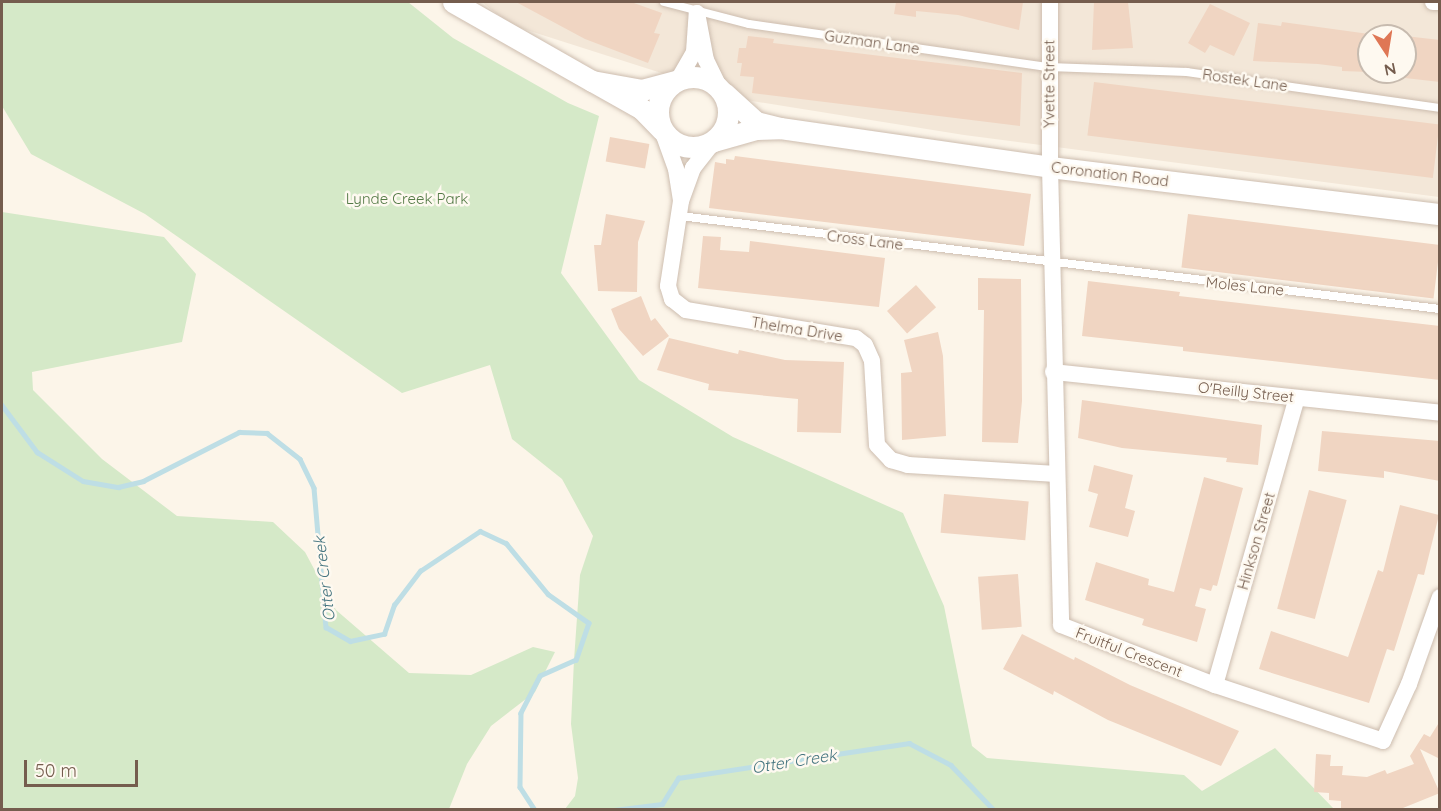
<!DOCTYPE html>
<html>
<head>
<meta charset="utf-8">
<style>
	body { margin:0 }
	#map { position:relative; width:1441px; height:811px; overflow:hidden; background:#fcf5e9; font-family:Quicksand,sans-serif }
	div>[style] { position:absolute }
	.residential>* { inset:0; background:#f3e7d8 }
	.green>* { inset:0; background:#d5e9c8 }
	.stream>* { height:4.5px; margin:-2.25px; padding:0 2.25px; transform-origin:2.25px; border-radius:2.25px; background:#bedee5 }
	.building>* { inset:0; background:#f0d5c2; transform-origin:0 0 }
	.roads { filter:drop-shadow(0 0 2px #cdbdaf) drop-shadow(0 0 2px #cdbdaf) }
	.service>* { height:8px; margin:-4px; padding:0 4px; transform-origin:4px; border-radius:4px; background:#fff }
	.minor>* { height:16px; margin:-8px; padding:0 8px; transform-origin:8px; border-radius:8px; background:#fff }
	.tertiary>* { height:21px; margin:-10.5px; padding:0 10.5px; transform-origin:10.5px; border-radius:10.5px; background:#fff }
	.tertiary>.ring { margin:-10.5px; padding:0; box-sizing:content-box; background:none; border:21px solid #fff; border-radius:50% }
	span { translate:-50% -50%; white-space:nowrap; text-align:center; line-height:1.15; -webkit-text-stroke:5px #fef9f0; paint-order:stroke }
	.street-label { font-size:15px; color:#755d4e }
	.park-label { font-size:15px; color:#547a46 }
	.water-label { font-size:16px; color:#457580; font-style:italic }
	.frame { position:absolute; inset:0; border:3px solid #755d4e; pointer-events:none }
	.north { position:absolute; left:1357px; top:24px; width:60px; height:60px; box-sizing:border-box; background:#fef9f0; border:2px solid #c7bbaf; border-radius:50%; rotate:168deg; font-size:16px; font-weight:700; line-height:24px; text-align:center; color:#755d4e }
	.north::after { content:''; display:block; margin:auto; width:21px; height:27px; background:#df7755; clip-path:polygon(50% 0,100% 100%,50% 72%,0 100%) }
	.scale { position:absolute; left:24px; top:760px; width:114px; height:27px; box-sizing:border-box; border:3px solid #755d4e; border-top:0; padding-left:8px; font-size:18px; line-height:21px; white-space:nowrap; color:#755d4e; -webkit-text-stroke:4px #fef9f0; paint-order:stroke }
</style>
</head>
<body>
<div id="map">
	<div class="residential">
		<div style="clip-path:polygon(evenodd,482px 2px,1439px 2px,1439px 197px,964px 135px,746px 100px,511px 25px,482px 2px,1369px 36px,1405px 36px,1405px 72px,1369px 72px,1369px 36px)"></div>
	</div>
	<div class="green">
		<div style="clip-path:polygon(2px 2px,408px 2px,453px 38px,568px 103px,599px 116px,561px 273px,639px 380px,733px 437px,903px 513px,944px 606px,972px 746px,987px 758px,1184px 775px,1202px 791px,1275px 748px,1334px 809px,565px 809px,575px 796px,578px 778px,571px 724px,574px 660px,580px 575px,593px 536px,562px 479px,512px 439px,490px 365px,402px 393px,145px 214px,31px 154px,2px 106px)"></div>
		<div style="clip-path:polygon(2px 212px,164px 237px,196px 274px,182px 342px,32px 372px,33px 390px,102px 459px,177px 516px,273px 522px,305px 552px,336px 610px,409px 673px,471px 675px,533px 647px,555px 652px,535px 692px,491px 726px,467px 764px,449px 809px,2px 809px)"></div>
	</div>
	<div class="stream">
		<div style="left:2px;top:405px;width:59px;rotate:53.3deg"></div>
		<div style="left:37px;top:452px;width:54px;rotate:32.2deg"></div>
		<div style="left:83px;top:481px;width:36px;rotate:10deg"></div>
		<div style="left:118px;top:487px;width:26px;rotate:-13deg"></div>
		<div style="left:143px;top:481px;width:108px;rotate:-27deg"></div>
		<div style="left:239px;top:432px;width:28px;rotate:2deg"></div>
		<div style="left:267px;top:433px;width:42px;rotate:38.2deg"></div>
		<div style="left:300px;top:459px;width:32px;rotate:64deg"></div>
		<div style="left:314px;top:488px;width:140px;rotate:85.1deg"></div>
		<div style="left:326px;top:627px;width:28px;rotate:30deg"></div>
		<div style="left:350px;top:641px;width:35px;rotate:-12deg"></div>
		<div style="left:384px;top:634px;width:31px;rotate:-71deg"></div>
		<div style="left:394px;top:605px;width:43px;rotate:-52.6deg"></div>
		<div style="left:420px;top:571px;width:72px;rotate:-33.7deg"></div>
		<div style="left:480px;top:531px;width:29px;rotate:25deg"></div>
		<div style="left:506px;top:543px;width:66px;rotate:50.5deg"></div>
		<div style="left:548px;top:594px;width:50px;rotate:35.3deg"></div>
		<div style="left:589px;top:623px;width:39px;rotate:109deg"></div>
		<div style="left:576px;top:660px;width:39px;rotate:156deg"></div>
		<div style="left:540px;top:676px;width:42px;rotate:117.2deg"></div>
		<div style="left:521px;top:713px;width:74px;rotate:90.8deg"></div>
		<div style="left:520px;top:787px;width:27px;rotate:57deg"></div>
		<div style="left:614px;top:810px;width:48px;rotate:-7.1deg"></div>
		<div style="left:662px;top:804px;width:31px;rotate:-58deg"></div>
		<div style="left:678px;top:778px;width:234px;rotate:-8.6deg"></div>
		<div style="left:909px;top:743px;width:47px;rotate:27.6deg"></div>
		<div style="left:951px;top:765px;width:62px;rotate:46.3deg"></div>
	</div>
	<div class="building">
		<div style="clip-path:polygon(516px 2px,631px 2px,662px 13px,654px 33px,660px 34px,648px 63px,585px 39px)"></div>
		<div style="clip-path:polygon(896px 2px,1023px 2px,1019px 30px,958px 15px,916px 11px,916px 17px,894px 14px)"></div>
		<div style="clip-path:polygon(1094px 2px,1128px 2px,1133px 48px,1092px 50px)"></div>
		<div style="clip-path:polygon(1210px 4px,1250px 23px,1234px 56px,1210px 45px,1205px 53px,1188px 43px)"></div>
		<div style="clip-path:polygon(1282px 22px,1369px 34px,1369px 72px,1342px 71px,1342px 67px,1318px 64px,1253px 61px,1258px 23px,1281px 26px)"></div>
		<div style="clip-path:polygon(748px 36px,774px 39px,773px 43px,1022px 73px,1020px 126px,752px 93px,754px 77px,740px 76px,742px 63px,737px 63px,739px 48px,746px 48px)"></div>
		<div style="clip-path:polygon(1405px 36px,1440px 40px,1440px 82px,1405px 78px)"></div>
		<div style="left:1094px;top:82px;width:348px;height:54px;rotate:7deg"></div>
		<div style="left:610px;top:137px;width:40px;height:25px;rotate:10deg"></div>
		<div style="clip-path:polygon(735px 156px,1031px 194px,1024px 246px,709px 208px,715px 162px,726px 164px,726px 159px,734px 160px)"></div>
		<div style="clip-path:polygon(606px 214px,645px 221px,638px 242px,637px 292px,598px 291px,594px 245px,601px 245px)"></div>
		<div style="left:1188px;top:214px;width:254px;height:54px;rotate:7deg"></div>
		<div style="clip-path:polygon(703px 236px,721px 237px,720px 250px,749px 252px,750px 241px,885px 258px,879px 307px,698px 288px)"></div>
		<div style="clip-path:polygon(978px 278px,1021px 279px,1022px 401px,1018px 443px,982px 442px,984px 310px,978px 310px)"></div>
		<div style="clip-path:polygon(1088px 281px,1180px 292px,1179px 296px,1440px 326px,1440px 380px,1183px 351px,1183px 347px,1082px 336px)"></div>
		<div style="left:916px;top:285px;width:30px;height:39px;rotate:48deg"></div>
		<div style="clip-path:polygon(641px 296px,651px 321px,655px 318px,669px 336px,643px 356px,619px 329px,611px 309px)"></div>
		<div style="clip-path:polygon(938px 332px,943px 356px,946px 436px,902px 440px,901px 373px,912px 372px,904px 340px)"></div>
		<div style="clip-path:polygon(669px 338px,738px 354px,739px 350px,785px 360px,844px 362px,841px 433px,797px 432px,798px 399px,708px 390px,709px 384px,657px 370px)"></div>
		<div style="clip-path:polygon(1082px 400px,1262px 425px,1258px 465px,1226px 462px,1227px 458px,1122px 448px,1078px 438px)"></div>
		<div style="clip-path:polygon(1322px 431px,1440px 441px,1440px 481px,1384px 471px,1384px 478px,1318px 471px)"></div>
		<div style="clip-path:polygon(1094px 465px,1133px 475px,1125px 508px,1135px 511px,1128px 537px,1089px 527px,1098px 494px,1088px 491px)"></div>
		<div style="clip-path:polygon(1204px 477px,1243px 488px,1217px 586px,1213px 585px,1211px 591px,1200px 588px,1195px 606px,1206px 609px,1197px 642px,1142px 625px,1144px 619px,1085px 600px,1096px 562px,1149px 579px,1148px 585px,1174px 592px)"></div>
		<div style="left:1309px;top:490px;width:39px;height:123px;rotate:15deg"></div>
		<div style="left:944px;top:494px;width:85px;height:39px;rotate:5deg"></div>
		<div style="clip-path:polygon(1400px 505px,1439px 515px,1424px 575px,1418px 574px,1394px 651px,1387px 649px,1369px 703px,1259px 669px,1271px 631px,1348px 657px,1378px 570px,1383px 572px)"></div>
		<div style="left:1018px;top:574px;width:53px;height:40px;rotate:86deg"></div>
		<div style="clip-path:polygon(1022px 634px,1074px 660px,1075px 657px,1130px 685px,1239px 731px,1221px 766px,1108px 720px,1054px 691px,1053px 695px,1003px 669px)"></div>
		<div style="clip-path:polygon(1440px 721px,1440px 759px,1420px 749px,1440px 793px,1398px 810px,1341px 810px,1341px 801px,1329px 800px,1329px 793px,1314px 792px,1316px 754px,1331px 755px,1330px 766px,1343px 766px,1342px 775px,1367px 777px,1385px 770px,1387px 774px,1414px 764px,1410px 756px,1424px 734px,1430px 737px)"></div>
	</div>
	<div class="roads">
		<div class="service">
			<div style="left:664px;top:2px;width:88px;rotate:14.5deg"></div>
			<div style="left:749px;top:24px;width:303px;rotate:8.2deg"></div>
			<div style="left:1049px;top:67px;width:138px;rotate:2.1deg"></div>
			<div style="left:1187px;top:72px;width:256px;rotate:8.1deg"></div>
			<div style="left:680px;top:216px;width:766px;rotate:6.98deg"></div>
		</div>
		<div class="minor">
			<div style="left:1050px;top:2px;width:165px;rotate:90deg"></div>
			<div style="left:1050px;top:167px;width:458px;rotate:88.6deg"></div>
			<div style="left:1061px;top:625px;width:165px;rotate:21.3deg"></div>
			<div style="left:1215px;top:685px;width:177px;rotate:18.4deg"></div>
			<div style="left:1383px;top:741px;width:63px;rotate:-65.5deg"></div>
			<div style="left:1409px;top:684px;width:92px;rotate:-70.4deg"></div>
			<div style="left:1433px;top:2px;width:7px"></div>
			<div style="left:678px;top:80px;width:32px;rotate:-60deg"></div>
			<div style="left:694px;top:52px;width:39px;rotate:-86deg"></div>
			<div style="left:697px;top:13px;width:48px;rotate:79.2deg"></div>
			<div style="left:706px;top:60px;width:32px;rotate:64deg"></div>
			<div style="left:662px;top:130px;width:41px;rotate:70.3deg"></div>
			<div style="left:676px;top:169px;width:32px;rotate:81deg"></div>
			<div style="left:681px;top:201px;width:35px;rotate:-70deg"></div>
			<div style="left:693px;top:168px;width:34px;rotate:-52deg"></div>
			<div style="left:681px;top:201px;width:86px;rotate:98.7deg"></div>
			<div style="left:668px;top:286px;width:14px;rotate:73deg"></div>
			<div style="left:672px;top:299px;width:18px;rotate:38deg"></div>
			<div style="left:686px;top:310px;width:172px;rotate:9.4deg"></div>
			<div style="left:856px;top:338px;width:11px;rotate:38deg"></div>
			<div style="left:865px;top:345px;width:17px;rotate:66deg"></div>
			<div style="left:872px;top:361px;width:84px;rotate:86.6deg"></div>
			<div style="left:877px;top:445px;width:21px;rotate:47deg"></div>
			<div style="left:891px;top:460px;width:18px;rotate:16deg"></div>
			<div style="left:908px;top:465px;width:149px;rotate:3.5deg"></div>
			<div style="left:1053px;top:372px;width:389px;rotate:6deg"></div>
			<div style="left:1215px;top:685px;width:298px;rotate:-74.1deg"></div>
		</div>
		<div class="tertiary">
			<div style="left:453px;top:2px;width:160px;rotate:29.6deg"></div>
			<div class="ring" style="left:658px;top:77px;width:49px;height:49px"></div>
			<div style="left:780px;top:128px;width:273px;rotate:8.2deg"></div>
			<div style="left:1050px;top:167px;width:393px;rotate:6.9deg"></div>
			<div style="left:662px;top:130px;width:29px;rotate:-134deg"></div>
			<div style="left:642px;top:109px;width:57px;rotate:-150.8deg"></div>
			<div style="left:592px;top:81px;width:51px;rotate:10.2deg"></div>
			<div style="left:642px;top:90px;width:34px;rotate:-15deg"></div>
			<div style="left:714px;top:141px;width:44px;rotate:-15.9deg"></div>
			<div style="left:756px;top:129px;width:24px;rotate:-2deg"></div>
			<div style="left:780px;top:128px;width:25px;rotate:-166deg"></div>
			<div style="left:756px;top:122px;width:43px;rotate:-137.8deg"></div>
		</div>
	</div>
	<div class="street-label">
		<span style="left:872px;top:42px;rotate:8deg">Guzman Lane</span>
		<span style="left:1245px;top:80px;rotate:8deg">Rostek Lane</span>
		<span style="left:1049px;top:84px;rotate:-90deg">Yvette Street</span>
		<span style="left:1110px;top:174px;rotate:7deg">Coronation Road</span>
		<span style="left:865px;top:240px;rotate:7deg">Cross Lane</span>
		<span style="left:1245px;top:286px;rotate:6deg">Moles Lane</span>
		<span style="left:797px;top:329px;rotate:9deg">Thelma Drive</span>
		<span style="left:1246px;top:392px;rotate:6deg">O'Reilly Street</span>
		<span style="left:1256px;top:541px;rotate:-74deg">Hinkson Street</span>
		<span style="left:1129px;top:652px;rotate:21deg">Fruitful Crescent</span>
	</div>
	<div class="park-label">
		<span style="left:407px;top:199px">Lynde Creek Park</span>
	</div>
	<div class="water-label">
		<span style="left:324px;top:579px;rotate:-97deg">Otter Creek</span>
		<span style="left:794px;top:761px;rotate:-9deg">Otter Creek</span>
	</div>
	<div class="frame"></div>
	<div class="north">N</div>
	<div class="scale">50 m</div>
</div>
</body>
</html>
